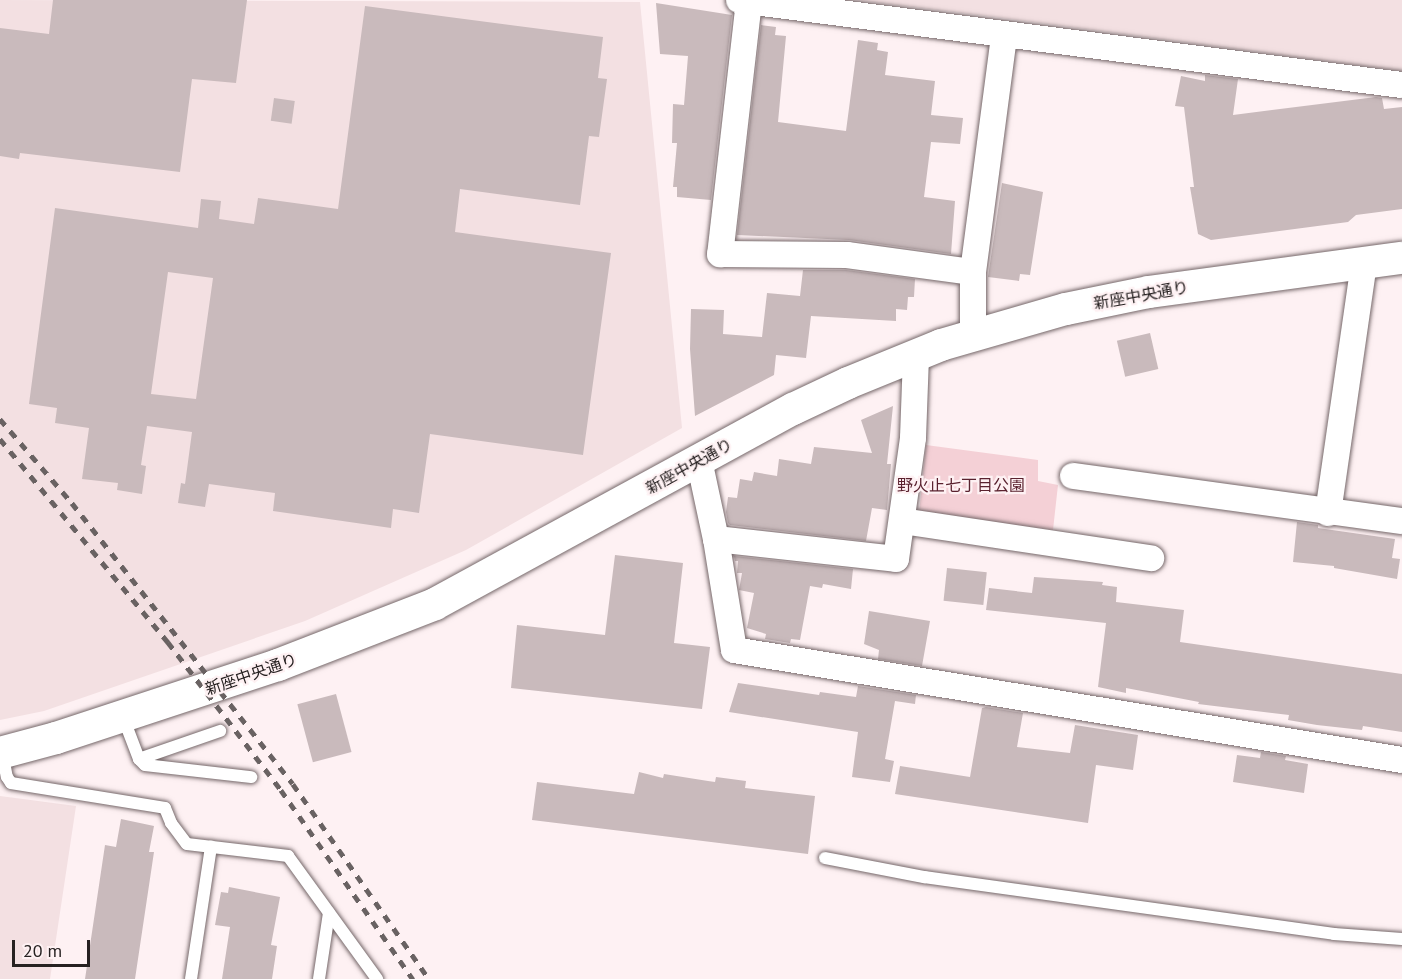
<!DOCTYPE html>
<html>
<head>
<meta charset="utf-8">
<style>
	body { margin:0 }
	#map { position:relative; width:1402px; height:979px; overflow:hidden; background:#fef1f3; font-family:"PT Sans","Noto Sans JP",sans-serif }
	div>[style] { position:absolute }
	.built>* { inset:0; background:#f3e0e2 }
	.green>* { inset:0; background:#f4d0d6 }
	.building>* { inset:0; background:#c9babc; transform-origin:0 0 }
	.roads { filter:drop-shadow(0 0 2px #756769) drop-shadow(0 0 2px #756769) }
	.service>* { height:12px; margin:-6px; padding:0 6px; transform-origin:6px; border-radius:6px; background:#fff }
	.minor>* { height:26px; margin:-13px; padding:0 13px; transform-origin:13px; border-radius:13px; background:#fff }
	.tertiary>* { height:32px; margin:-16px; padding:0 16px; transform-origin:16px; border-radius:16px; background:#fff }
	.rail>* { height:4.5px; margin-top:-2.25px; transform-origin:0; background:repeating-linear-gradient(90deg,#696262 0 8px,transparent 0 16px) }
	span { translate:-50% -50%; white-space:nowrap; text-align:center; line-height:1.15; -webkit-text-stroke:4.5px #fef1f3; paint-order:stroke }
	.street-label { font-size:16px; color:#262121 }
	.park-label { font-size:16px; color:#5a222f }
	.scale { position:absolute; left:12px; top:940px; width:78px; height:27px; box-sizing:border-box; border:3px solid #262121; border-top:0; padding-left:8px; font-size:18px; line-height:21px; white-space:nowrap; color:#262121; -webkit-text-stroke:4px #fef1f3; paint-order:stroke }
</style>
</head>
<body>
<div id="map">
	<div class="built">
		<div style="clip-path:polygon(0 0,640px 2px,682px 428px,466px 550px,305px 621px,44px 711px,0 720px)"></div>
		<div style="clip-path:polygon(856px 0,1402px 0,1402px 71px,1003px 18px)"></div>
		<div style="clip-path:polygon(0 796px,76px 806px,50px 979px,0 979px)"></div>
	</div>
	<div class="green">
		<div style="clip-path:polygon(926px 445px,1038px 460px,1038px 481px,1058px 485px,1053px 530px,919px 514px)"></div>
	</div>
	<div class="building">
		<div style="clip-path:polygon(53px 0,247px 0,236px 83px,192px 79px,180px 172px,20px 153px,19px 159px,0 156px,0 28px,49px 34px)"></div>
		<div style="clip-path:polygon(656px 3px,732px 15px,711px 200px,677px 197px,677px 187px,673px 187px,677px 143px,672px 143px,673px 104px,684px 105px,688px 56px,660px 54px)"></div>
		<div style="clip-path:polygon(evenodd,365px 6px,603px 37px,598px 78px,607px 79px,599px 137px,589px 136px,580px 205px,460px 189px,455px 232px,611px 253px,583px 455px,430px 434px,419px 513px,393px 509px,391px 528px,273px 511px,275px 493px,209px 484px,205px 507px,178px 503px,181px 483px,185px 484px,192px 432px,147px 426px,141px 465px,146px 466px,142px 494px,117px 490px,118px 483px,82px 479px,89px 428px,55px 423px,57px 408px,29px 404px,55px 208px,198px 228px,201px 199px,221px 201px,219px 219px,254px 224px,258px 198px,338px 209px,365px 6px,168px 272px,213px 278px,196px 399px,151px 394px,168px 272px)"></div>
		<div style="clip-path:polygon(761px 25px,776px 27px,775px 35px,786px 36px,778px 122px,846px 131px,858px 40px,878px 43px,877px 50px,888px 52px,885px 75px,935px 81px,931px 115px,963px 118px,960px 144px,931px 142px,924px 197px,955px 201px,951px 254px,849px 240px,737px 235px)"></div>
		<div style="clip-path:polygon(1205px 75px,1238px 79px,1233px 115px,1376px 97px,1382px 98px,1384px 109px,1402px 107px,1402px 209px,1356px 215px,1348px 222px,1211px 240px,1198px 234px,1190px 187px,1194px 187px,1184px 107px,1175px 106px,1181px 76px,1205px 81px)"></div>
		<div style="left:274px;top:98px;width:21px;height:23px;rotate:8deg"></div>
		<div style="clip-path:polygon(1002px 183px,1043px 192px,1030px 275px,1020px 274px,1019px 281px,988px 277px)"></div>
		<div style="clip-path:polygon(803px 270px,846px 270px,915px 279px,914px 297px,908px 297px,907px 310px,896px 309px,896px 321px,811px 316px,806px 358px,776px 355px,774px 375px,695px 416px,690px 349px,691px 309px,724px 310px,723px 334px,762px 337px,767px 293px,800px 296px)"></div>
		<div style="left:1150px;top:333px;width:37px;height:34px;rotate:77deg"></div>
		<div style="clip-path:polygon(893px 406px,887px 464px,891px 464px,887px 510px,872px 508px,866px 541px,730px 525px,728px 523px,726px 512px,728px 497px,737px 498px,740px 479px,752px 481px,754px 472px,777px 476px,779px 459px,811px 464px,814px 447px,872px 453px,861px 420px)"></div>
		<div style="clip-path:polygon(1297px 522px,1318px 525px,1318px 528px,1395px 539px,1392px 558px,1400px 559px,1397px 579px,1334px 568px,1334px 566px,1293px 562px)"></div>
		<div style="clip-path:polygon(615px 555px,683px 563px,674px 643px,710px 647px,702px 709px,511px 688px,517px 625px,605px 635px)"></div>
		<div style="clip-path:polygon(734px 556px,853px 569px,851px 589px,823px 584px,822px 588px,810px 586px,800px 640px,791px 639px,790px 643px,765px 639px,766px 634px,747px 628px,754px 593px,739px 590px,742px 573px,737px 573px,738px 561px,735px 561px)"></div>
		<div style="left:947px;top:568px;width:40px;height:33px;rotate:6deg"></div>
		<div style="clip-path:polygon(1034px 577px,1103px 582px,1102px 585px,1117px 587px,1116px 602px,1184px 610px,1180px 642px,1402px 674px,1402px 732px,1363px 726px,1362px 730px,1317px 725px,1288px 720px,1289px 715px,1198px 704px,1199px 702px,1126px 688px,1126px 693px,1098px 687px,1106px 623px,986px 610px,989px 588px,1032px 593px)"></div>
		<div style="clip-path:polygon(869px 611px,930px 621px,922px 666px,878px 659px,879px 650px,864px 644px)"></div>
		<div style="clip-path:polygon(738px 683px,819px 695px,820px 692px,856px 697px,858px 686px,916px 695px,915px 704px,895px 701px,885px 759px,894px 761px,890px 782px,852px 777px,858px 732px,729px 712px)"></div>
		<div style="left:336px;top:694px;width:60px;height:40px;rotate:75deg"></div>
		<div style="clip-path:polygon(986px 707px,1023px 713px,1017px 747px,1070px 753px,1075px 725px,1138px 735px,1133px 770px,1096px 765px,1088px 823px,895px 794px,900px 766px,970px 777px,982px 708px)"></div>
		<div style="clip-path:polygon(1261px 752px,1286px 756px,1285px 760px,1308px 764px,1304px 793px,1233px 782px,1237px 755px,1260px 758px)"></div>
		<div style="clip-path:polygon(639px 772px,663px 778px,664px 774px,708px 781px,715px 782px,716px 777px,746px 781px,745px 788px,815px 796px,808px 854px,532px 820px,537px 782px,634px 794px)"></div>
		<div style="clip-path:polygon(121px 819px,154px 826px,149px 852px,154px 852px,135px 979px,85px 979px,105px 845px,116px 847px)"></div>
		<div style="clip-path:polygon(229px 887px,280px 897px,271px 945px,277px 946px,272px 979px,222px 979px,230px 927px,215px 925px,221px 892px,228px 893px)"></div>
	</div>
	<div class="roads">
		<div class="service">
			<div style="left:123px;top:717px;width:45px;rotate:69.1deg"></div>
			<div style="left:139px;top:759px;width:8px;rotate:45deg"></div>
			<div style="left:145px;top:765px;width:107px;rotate:6.5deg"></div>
			<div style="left:2px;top:752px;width:25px;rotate:79deg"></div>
			<div style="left:7px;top:777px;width:7px;rotate:56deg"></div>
			<div style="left:11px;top:783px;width:156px;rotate:9.2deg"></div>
			<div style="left:165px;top:808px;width:16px;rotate:68deg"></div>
			<div style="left:171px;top:823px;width:26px;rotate:53deg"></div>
			<div style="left:187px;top:844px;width:102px;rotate:6.8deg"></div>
			<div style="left:288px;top:856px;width:152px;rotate:54.1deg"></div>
			<div style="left:139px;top:759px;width:86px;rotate:-19.1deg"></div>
			<div style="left:825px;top:858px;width:101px;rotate:10.9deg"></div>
			<div style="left:924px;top:877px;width:414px;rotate:7.9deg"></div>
			<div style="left:1334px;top:934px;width:68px;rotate:4.2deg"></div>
			<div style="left:191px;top:979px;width:134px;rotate:-81.4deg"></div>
			<div style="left:319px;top:979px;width:67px;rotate:-81.4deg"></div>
		</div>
		<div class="minor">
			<div style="left:739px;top:0;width:668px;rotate:7.31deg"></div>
			<div style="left:749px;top:1px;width:255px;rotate:96.5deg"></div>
			<div style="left:720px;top:254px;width:127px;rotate:0.5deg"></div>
			<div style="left:847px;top:255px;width:127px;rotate:7.7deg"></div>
			<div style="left:973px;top:335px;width:63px;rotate:-90deg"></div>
			<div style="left:973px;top:272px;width:239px;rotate:-82.5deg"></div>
			<div style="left:699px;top:460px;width:81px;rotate:77.9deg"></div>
			<div style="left:716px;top:539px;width:112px;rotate:80.8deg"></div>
			<div style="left:734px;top:650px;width:677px;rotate:9.35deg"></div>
			<div style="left:1073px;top:476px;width:332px;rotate:7.8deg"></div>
			<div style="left:1328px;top:513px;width:254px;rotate:-81.8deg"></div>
			<div style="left:902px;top:521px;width:252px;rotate:8.5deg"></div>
			<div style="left:716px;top:539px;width:181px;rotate:6.3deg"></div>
			<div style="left:896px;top:559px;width:122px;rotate:-82deg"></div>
			<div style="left:913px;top:438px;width:82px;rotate:-87.9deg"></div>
		</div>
		<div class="tertiary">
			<div style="left:0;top:753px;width:58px;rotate:-15deg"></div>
			<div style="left:56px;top:738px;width:234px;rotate:-18.2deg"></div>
			<div style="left:278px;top:665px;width:168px;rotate:-21.2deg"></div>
			<div style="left:435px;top:604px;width:408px;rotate:-28.6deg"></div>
			<div style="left:793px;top:409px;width:61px;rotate:-25.3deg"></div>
			<div style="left:848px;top:383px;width:100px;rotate:-22.2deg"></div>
			<div style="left:941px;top:345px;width:130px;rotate:-16.1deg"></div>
			<div style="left:1066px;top:309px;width:85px;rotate:-11.6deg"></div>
			<div style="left:1149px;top:292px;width:255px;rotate:-7.7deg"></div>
		</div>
	</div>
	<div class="rail">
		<div style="left:0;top:419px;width:111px;rotate:49.4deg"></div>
		<div style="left:72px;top:503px;width:357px;rotate:51.8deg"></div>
		<div style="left:293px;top:784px;width:238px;rotate:55.1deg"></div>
		<div style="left:0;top:439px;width:264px;rotate:50.4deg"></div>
		<div style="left:168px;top:642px;width:186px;rotate:52.6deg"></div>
		<div style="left:281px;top:790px;width:231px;rotate:55.1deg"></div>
	</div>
	<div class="street-label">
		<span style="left:1141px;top:295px;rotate:-10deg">新座中央通り</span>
		<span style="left:689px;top:466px;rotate:-29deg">新座中央通り</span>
		<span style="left:251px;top:674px;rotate:-19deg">新座中央通り</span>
	</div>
	<div class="park-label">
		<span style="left:961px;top:485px">野火止七丁目公園</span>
	</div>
	<div class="scale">20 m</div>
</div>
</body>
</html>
